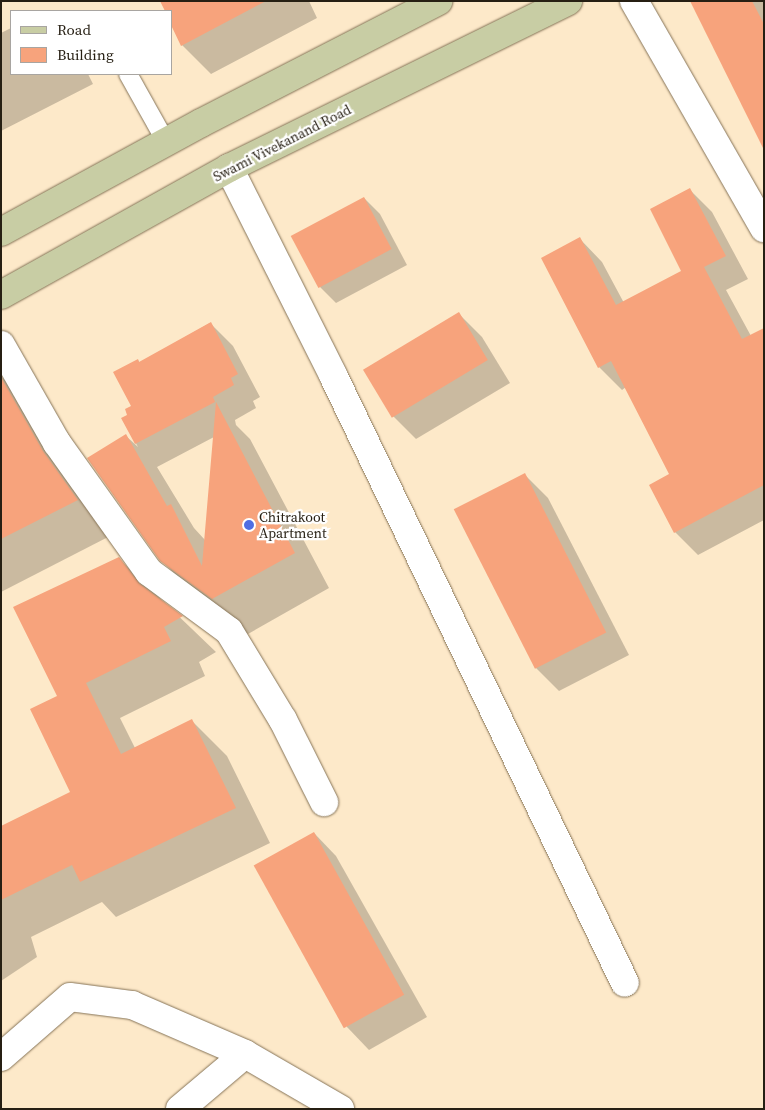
<!DOCTYPE html>
<html>
<head>
<meta charset="utf-8">
<style>
	body { margin:0 }
	#map { position:relative; width:765px; height:1110px; overflow:hidden; background:#fde9c9; font-family:"Source Serif 4",serif }
	div>[style] { position:absolute }
	.shadow>* { inset:0; background:#0003 }
	.building>* { inset:0; background:#f7a37c; transform-origin:0 0 }
	.roads { filter:drop-shadow(0 0 1px #867458) drop-shadow(0 0 1px #867458) }
	.service>* { height:18px; margin:-9px; padding:0 9px; transform-origin:9px; border-radius:9px; background:#fff }
	.minor>* { height:28px; margin:-14px; padding:0 14px; transform-origin:14px; border-radius:14px; background:#fff }
	.primary>* { height:28px; margin:-14px; padding:0 14px; transform-origin:14px; border-radius:14px; background:#c8cda4 }
	.dots>* { width:14px; height:14px; translate:-50% -50%; box-sizing:border-box; border:2px solid #fff; border-radius:50% }
	span { translate:-50% -50%; white-space:nowrap; text-align:center; line-height:1.15; -webkit-text-stroke:4.5px #fff; paint-order:stroke }
	.street-label { font-size:14px; color:#261f13 }
	.poi-label { font-size:14px; color:#261f13 }
	.left { translate:0 -50%; text-align:left }
	.frame { position:absolute; inset:0; border:2px solid #261f13; pointer-events:none }
	.legend { position:absolute; left:10px; top:10px; width:162px; height:65px; box-sizing:border-box; background:#fff; border:1px solid #a8a5a1; margin:0; padding:6px 9px; list-style:none; font-size:15px; color:#261f13 }
	.legend li { display:flex; align-items:center; gap:10px; height:25px }
	.legend b { width:25px; border:1px solid #a8a5a1 }
</style>
</head>
<body>
<div id="map">
	<div class="shadow">
		<div style="clip-path:polygon(174px 1px,309px 1px,317px 18px,211px 74px,182px 45px,171px 22px,171px 11px,166px 11px,164px 6px)"></div>
		<div style="clip-path:polygon(691px 1px,764px 1px,764px 147px)"></div>
		<div style="clip-path:polygon(11px 28px,11px 74px,88px 74px,93px 84px,1px 131px,1px 33px)"></div>
		<div style="clip-path:polygon(690px 190px,712px 212px,748px 279px,726px 290px,751px 336px,764px 336px,764px 520px,698px 555px,675px 532px,671px 475px,626px 387px,622px 390px,599px 367px,580px 239px,602px 262px,624px 303px,682px 272px)"></div>
		<div style="clip-path:polygon(364px 198px,380px 214px,407px 265px,336px 303px,320px 287px)"></div>
		<div style="clip-path:polygon(459px 314px,482px 337px,510px 383px,416px 439px,393px 416px)"></div>
		<div style="clip-path:polygon(evenodd,210px 323px,233px 346px,260px 397px,253px 401px,256px 408px,235px 420px,236px 425px,250px 439px,329px 588px,248px 634px,197px 596px,161px 560px,126px 436px,138px 447px,122px 419px,129px 415px,132px 406px,138px 360px,140px 363px,210px 323px,214px 437px,205px 540px,194px 528px,157px 467px,214px 437px)"></div>
		<div style="clip-path:polygon(1px 376px,33px 408px,112px 535px,1px 592px)"></div>
		<div style="clip-path:polygon(525px 475px,548px 498px,629px 655px,559px 691px,536px 668px)"></div>
		<div style="clip-path:polygon(119px 559px,216px 652px,199px 662px,205px 676px,120px 718px,135px 748px,192px 721px,227px 756px,270px 843px,116px 917px,102px 902px,31px 937px,37px 957px,1px 981px,1px 828px,72px 793px,59px 696px)"></div>
		<div style="clip-path:polygon(314px 833px,336px 856px,427px 1017px,369px 1050px,347px 1027px)"></div>
	</div>
	<div class="building">
		<div style="clip-path:polygon(160px 1px,266px 1px,181px 46px,171px 25px,171px 11px,165px 11px)"></div>
		<div style="clip-path:polygon(690px 1px,752px 1px,764px 24px,764px 150px)"></div>
		<div style="clip-path:polygon(690px 188px,726px 256px,704px 267px,742px 339px,764px 328px,764px 485px,674px 533px,649px 485px,669px 474px,611px 361px,598px 368px,541px 258px,580px 237px,616px 305px,681px 271px,650px 209px)"></div>
		<div style="left:364px;top:197px;width:59px;height:83px;rotate:62deg"></div>
		<div style="left:459px;top:312px;width:56px;height:112px;rotate:59deg"></div>
		<div style="clip-path:polygon(211px 322px,238px 374px,231px 378px,234px 385px,213px 397px,215px 402px,135px 444px,121px 418px,127px 415px,125px 409px,131px 406px,113px 372px,138px 359px,139px 362px)"></div>
		<div style="clip-path:polygon(1px 377px,43px 451px,78px 500px,1px 539px)"></div>
		<div style="clip-path:polygon(216px 402px,295px 553px,212px 599px,160px 561px,87px 458px,126px 434px,167px 506px,171px 504px,202px 566px)"></div>
		<div style="left:525px;top:473px;width:179px;height:80px;rotate:63deg"></div>
		<div style="clip-path:polygon(119px 557px,140px 584px,183px 616px,164px 627px,171px 641px,86px 683px,121px 754px,192px 719px,236px 808px,80px 882px,72px 865px,1px 900px,1px 826px,70px 792px,30px 709px,57px 696px,13px 607px)"></div>
		<div style="left:314px;top:832px;width:186px;height:69px;rotate:61deg"></div>
	</div>
	<div class="roads">
		<div class="service">
			<div style="left:128px;top:74px;width:78px;rotate:60.8deg"></div>
		</div>
		<div class="minor">
			<div style="left:634px;top:1px;width:262px;rotate:60.2deg"></div>
			<div style="left:229px;top:168px;width:232px;rotate:63.3deg"></div>
			<div style="left:333px;top:375px;width:674px;rotate:64.35deg"></div>
			<div style="left:1px;top:345px;width:113px;rotate:60.3deg"></div>
			<div style="left:57px;top:443px;width:158px;rotate:54.5deg"></div>
			<div style="left:149px;top:572px;width:99px;rotate:36.4deg"></div>
			<div style="left:229px;top:631px;width:104px;rotate:58.8deg"></div>
			<div style="left:283px;top:720px;width:92px;rotate:63.4deg"></div>
			<div style="left:1px;top:1057px;width:91px;rotate:-41deg"></div>
			<div style="left:70px;top:997px;width:63px;rotate:7.4deg"></div>
			<div style="left:132px;top:1005px;width:123px;rotate:23.4deg"></div>
			<div style="left:180px;top:1109px;width:85px;rotate:-40.2deg"></div>
			<div style="left:245px;top:1054px;width:110px;rotate:30.1deg"></div>
		</div>
		<div class="primary">
			<div style="left:1px;top:232px;width:228px;rotate:-28.6deg"></div>
			<div style="left:201px;top:123px;width:267px;rotate:-27.2deg"></div>
			<div style="left:1px;top:295px;width:261px;rotate:-29.1deg"></div>
			<div style="left:229px;top:168px;width:378px;rotate:-26.2deg"></div>
		</div>
	</div>
	<div class="dots">
		<div style="left:249px;top:525px;background:#506ee3"></div>
	</div>
	<div class="street-label">
		<span style="left:282px;top:143px;rotate:-27deg">Swami Vivekanand Road</span>
	</div>
	<div class="poi-label">
		<span class="left" style="left:259px;top:525px">Chitrakoot<br>Apartment</span>
	</div>
	<div class="frame"></div>
	<ul class="legend">
	<li><b style="height:6px;background:#c8cda4"></b>Road</li>
	<li><b style="height:14px;background:#f7a37c"></b>Building</li>
	</ul>
</div>
</body>
</html>
